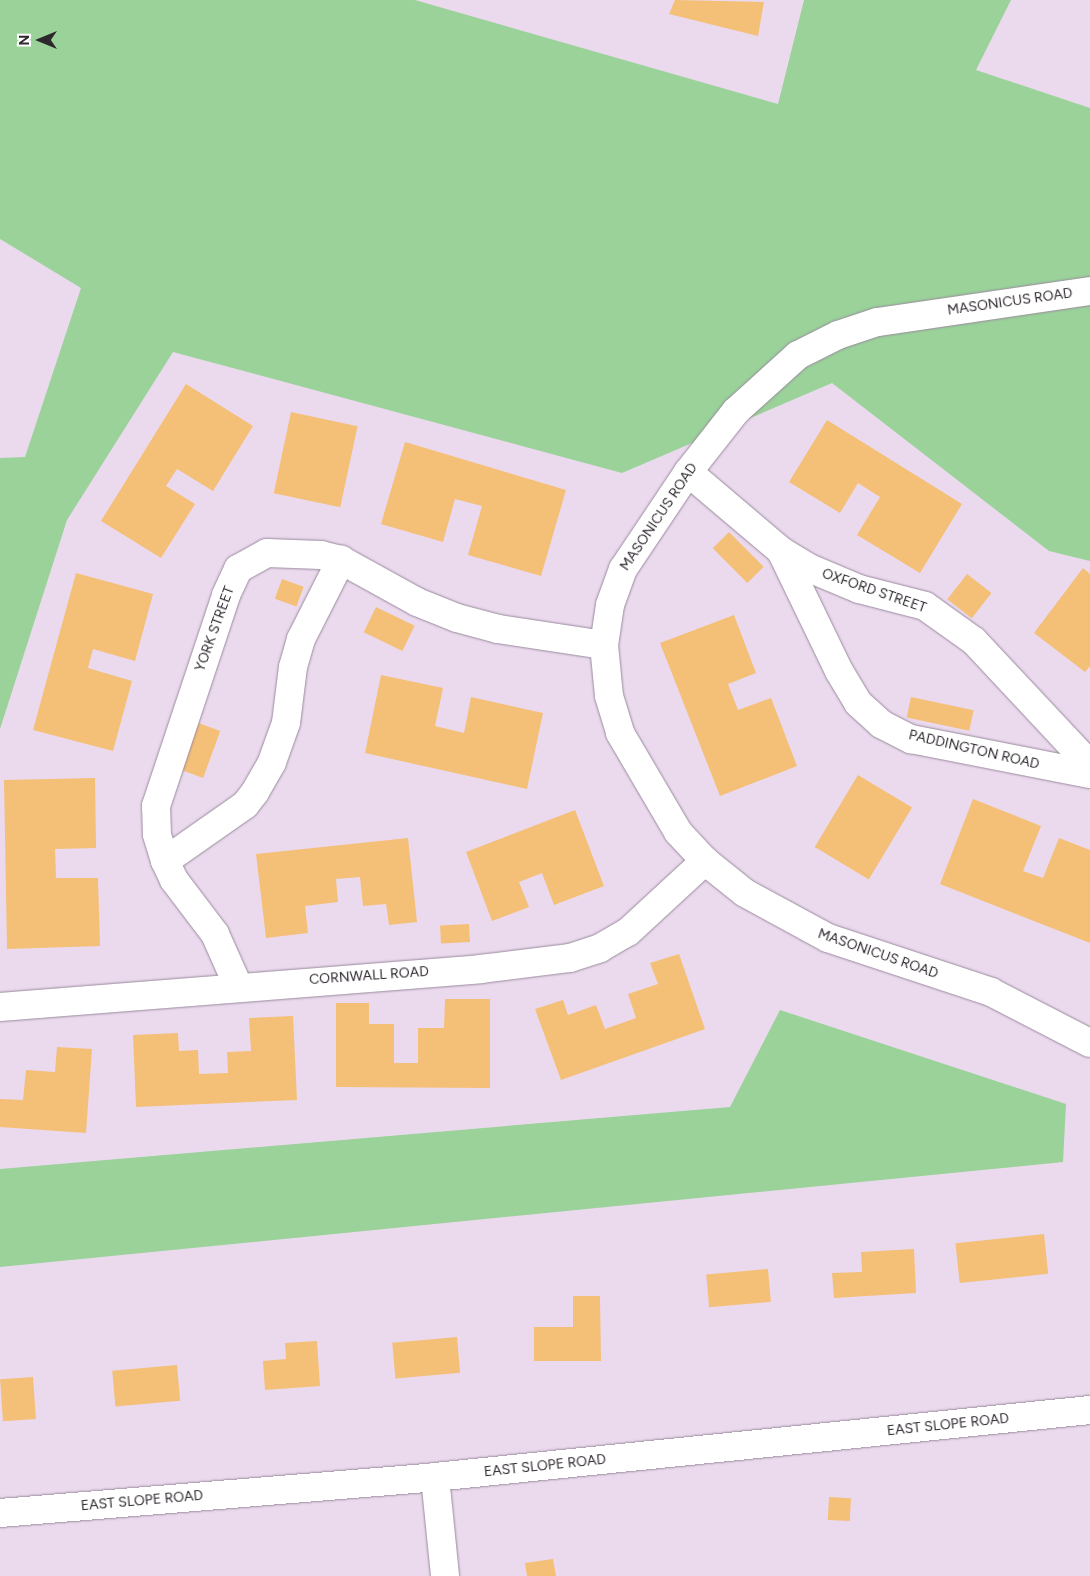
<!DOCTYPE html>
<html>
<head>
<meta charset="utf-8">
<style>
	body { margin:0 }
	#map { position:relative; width:1090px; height:1576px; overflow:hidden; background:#ebdaee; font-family:Figtree,sans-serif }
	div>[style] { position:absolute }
	.green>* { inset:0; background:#9ad29a }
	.building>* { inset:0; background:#f4bf77; transform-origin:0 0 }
	.roads { filter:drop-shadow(0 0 1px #9a8a9d) drop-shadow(0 0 1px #9a8a9d) }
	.minor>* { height:28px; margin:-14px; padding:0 14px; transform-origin:14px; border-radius:14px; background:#fff }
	span { translate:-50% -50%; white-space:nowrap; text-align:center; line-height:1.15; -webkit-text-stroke:5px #fff; paint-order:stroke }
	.street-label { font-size:14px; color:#2e282f }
	.north { position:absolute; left:15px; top:15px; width:50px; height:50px; -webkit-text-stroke:4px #fff; paint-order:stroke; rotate:270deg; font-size:14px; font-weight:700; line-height:20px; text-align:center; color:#2e282f }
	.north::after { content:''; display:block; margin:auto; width:18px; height:22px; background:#2e282f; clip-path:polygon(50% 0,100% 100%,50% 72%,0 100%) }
</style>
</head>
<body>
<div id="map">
	<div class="green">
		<div style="clip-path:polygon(0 0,415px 0,778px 104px,804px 0,1011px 0,976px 70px,1090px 108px,1090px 561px,1049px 551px,832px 383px,622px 473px,173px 352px,67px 520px,0 729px,0 458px,25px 457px,81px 288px,0 239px)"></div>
		<div style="clip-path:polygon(780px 1010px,1066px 1104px,1063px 1162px,0 1267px,0 1169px,730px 1107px)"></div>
	</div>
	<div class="building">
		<div style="clip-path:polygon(675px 0,764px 2px,758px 36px,669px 14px)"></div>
		<div style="clip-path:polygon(186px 384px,253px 426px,213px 491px,177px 469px,166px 486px,195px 504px,161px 558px,101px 521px)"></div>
		<div style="left:291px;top:412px;width:68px;height:83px;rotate:12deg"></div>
		<div style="clip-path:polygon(827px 420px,962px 504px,920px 573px,857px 535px,880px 497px,858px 483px,840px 513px,789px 482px)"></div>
		<div style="clip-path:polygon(405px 442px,566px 490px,541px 576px,468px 555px,482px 506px,455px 499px,443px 542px,381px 524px)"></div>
		<div style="left:729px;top:532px;width:49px;height:23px;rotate:45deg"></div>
		<div style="clip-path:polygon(1083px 568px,1090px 574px,1090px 666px,1085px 672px,1034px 633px)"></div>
		<div style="clip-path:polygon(76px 573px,153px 594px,135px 661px,93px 649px,88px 668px,132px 681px,113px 751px,33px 730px)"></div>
		<div style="left:967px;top:574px;width:31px;height:32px;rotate:38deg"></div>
		<div style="left:282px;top:579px;width:23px;height:21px;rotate:20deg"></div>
		<div style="left:376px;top:607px;width:43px;height:28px;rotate:26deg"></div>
		<div style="clip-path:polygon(734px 615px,756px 673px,728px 684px,738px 710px,771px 698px,797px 766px,720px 796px,660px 643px)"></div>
		<div style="clip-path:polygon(381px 675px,443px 688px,435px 726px,464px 733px,471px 697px,543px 713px,527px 789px,365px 753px)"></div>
		<div style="left:911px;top:697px;width:64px;height:21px;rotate:12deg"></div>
		<div style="left:193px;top:721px;width:29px;height:50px;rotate:20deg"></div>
		<div style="left:858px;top:775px;width:63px;height:84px;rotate:31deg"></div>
		<div style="clip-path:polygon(95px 778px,96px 848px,55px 849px,56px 878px,98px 878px,100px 946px,7px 949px,4px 780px)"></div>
		<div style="clip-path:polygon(973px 799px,1041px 826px,1023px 871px,1043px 878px,1059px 838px,1090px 850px,1090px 943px,940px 884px)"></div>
		<div style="clip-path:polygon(575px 810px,604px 886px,554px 905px,542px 873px,519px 882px,529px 907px,492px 921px,466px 852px)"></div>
		<div style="clip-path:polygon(408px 838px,417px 922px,389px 925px,386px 904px,363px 906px,360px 877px,336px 879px,338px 902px,305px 906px,308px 933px,266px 938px,256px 854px)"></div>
		<div style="left:469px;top:924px;width:18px;height:29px;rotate:87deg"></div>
		<div style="clip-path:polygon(679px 954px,705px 1029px,561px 1080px,535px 1009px,563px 1000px,568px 1015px,596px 1005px,605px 1029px,636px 1018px,628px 994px,658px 984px,650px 963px)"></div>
		<div style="clip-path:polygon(445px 999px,490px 999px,490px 1088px,336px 1087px,336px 1003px,369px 1003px,369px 1024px,394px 1024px,394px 1063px,418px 1063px,418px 1028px,444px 1028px)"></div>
		<div style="clip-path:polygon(293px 1016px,297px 1100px,136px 1107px,133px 1035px,178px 1033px,179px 1051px,198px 1050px,199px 1074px,228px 1073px,227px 1052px,251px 1051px,249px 1018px)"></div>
		<div style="clip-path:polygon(57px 1047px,92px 1049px,86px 1133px,0 1127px,0 1099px,23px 1100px,26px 1070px,55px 1072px)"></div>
		<div style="left:1044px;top:1234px;width:40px;height:89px;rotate:84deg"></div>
		<div style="clip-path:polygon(914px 1249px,916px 1293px,834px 1298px,832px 1273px,862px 1272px,861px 1252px)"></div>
		<div style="left:768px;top:1269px;width:33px;height:62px;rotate:85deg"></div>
		<div style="clip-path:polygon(573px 1296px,600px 1296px,601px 1361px,534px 1361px,534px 1327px,573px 1327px)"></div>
		<div style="left:457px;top:1337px;width:36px;height:65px;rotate:85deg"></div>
		<div style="clip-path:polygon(317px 1341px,320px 1386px,265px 1390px,263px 1361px,286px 1359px,285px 1343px)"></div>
		<div style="left:177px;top:1365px;width:36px;height:65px;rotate:85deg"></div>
		<div style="left:33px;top:1377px;width:42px;height:33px;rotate:86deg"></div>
		<div style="left:829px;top:1497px;width:22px;height:23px;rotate:3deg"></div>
		<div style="clip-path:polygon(553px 1559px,556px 1576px,527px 1576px,525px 1563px)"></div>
	</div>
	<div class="roads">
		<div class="minor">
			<div style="left:1090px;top:291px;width:215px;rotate:171.7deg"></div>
			<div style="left:877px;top:322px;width:41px;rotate:161.6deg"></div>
			<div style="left:838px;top:335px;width:45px;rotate:153.4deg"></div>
			<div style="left:798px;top:355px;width:84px;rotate:137.9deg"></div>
			<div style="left:736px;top:411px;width:78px;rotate:128.2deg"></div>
			<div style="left:688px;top:472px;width:117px;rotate:123.8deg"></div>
			<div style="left:623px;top:569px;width:38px;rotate:110deg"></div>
			<div style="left:610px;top:605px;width:40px;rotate:98.5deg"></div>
			<div style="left:604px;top:645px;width:51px;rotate:84.4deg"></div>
			<div style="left:609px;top:696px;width:39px;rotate:73deg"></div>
			<div style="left:620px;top:733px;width:115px;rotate:59.6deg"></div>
			<div style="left:678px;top:832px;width:40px;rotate:47deg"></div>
			<div style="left:705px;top:861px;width:51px;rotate:38.7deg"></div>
			<div style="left:745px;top:893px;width:94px;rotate:28.5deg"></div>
			<div style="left:828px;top:938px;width:172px;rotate:18.3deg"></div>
			<div style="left:991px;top:992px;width:111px;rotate:27.3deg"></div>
			<div style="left:688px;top:472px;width:122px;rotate:40.3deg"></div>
			<div style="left:781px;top:551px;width:33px;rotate:31deg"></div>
			<div style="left:809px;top:568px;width:54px;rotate:22.8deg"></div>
			<div style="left:859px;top:589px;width:68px;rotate:14.4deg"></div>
			<div style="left:925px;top:606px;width:60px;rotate:35.5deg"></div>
			<div style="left:974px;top:641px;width:170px;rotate:46.9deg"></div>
			<div style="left:781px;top:551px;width:133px;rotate:64.2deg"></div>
			<div style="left:839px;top:671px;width:37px;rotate:59deg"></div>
			<div style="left:858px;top:703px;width:31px;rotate:42deg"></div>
			<div style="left:881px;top:724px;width:34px;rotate:27deg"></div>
			<div style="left:911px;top:739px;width:182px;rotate:11.1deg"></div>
			<div style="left:165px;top:861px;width:98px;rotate:-35deg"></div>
			<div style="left:245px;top:805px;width:16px;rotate:-52deg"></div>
			<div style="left:255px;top:792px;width:34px;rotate:-60deg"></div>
			<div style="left:272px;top:762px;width:41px;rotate:-70.3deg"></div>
			<div style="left:286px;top:723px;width:56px;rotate:-82.9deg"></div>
			<div style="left:293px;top:667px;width:29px;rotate:-74deg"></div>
			<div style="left:301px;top:639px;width:89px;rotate:-63.1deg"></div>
			<div style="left:239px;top:988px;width:59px;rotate:-114deg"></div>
			<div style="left:215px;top:934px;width:68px;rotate:-127.2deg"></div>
			<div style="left:174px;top:880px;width:21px;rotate:-115deg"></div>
			<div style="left:165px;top:861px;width:28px;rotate:-107deg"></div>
			<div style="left:157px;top:834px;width:28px;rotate:-92deg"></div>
			<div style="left:156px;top:806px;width:222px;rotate:-71.6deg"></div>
			<div style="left:226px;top:595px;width:29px;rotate:-65deg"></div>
			<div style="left:238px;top:569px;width:33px;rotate:-29deg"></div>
			<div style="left:267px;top:553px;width:54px;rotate:2.1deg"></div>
			<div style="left:321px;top:555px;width:21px;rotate:14deg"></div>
			<div style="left:341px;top:560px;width:87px;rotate:28.9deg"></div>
			<div style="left:417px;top:602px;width:43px;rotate:21.8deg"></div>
			<div style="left:457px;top:618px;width:42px;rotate:15deg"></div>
			<div style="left:498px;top:629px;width:107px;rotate:8.6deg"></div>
			<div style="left:0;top:1007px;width:482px;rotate:-4.5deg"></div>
			<div style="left:480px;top:969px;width:91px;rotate:-7deg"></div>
			<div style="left:570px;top:958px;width:32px;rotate:-18deg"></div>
			<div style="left:600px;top:948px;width:32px;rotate:-30deg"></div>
			<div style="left:628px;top:932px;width:105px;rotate:-42.7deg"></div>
			<div style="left:435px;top:1477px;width:100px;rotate:84.2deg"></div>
			<div style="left:0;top:1513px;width:436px;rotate:-4.7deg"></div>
			<div style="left:435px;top:1477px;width:658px;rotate:-5.84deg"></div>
		</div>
	</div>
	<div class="street-label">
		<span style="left:1010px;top:302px;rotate:-8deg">MASONICUS ROAD</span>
		<span style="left:659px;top:517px;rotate:-56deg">MASONICUS ROAD</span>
		<span style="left:874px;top:591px;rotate:19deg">OXFORD STREET</span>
		<span style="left:215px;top:629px;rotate:-70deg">YORK STREET</span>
		<span style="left:974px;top:750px;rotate:13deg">PADDINGTON ROAD</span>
		<span style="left:878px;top:954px;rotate:19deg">MASONICUS ROAD</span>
		<span style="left:369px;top:976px;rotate:-4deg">CORNWALL ROAD</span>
		<span style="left:948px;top:1425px;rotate:-6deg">EAST SLOPE ROAD</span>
		<span style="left:545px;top:1466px;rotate:-6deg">EAST SLOPE ROAD</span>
		<span style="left:142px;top:1501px;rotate:-5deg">EAST SLOPE ROAD</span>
	</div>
	<div class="north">N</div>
</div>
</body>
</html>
